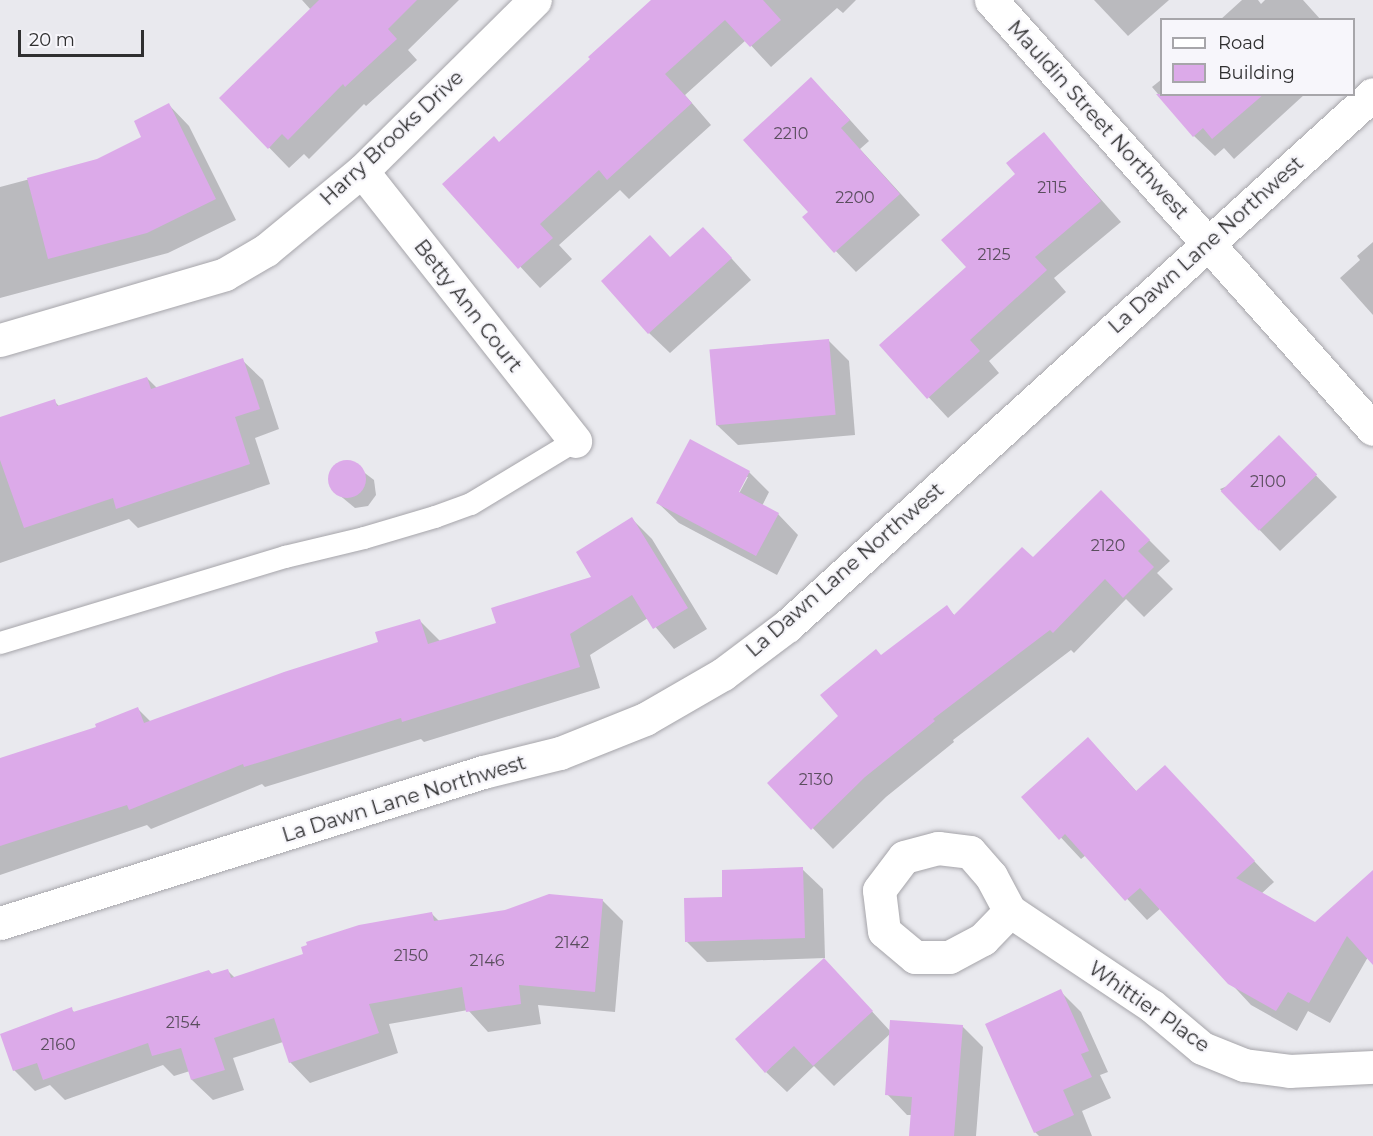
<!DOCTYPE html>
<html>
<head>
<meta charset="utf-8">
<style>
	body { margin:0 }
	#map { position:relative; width:1373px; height:1136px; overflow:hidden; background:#e9e9ee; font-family:Montserrat,sans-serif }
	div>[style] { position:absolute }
	.shadow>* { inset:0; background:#0003 }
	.building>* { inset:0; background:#dcaae9; transform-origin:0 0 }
	.round { border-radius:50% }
	.roads { filter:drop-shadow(0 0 2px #a6a5aa) drop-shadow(0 0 2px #a6a5aa) }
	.service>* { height:22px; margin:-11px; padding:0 11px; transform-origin:11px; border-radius:11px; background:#fff }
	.minor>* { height:33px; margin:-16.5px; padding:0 16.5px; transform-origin:16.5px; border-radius:16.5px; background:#fff }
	span { translate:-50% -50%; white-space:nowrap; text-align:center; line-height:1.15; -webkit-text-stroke:4.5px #f7f6fb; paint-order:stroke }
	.number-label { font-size:16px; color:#5a4e5e }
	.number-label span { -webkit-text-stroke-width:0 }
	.street-label { font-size:20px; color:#2f2f30 }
	.legend { position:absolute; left:1160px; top:18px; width:195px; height:78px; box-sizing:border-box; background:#f7f6fb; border:2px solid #a7a6aa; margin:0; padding:8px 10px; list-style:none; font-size:18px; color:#2f2f30 }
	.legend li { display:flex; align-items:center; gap:12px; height:30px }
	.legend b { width:30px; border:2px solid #a7a6aa }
	.scale { position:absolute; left:18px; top:30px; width:126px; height:27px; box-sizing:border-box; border:3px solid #2f2f30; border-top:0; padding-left:8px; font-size:18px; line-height:21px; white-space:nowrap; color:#2f2f30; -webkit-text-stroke:4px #f7f6fb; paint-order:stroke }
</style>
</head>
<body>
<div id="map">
	<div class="shadow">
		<div style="clip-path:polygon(302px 0,459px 0,408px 50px,417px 60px,366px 106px,364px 104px,309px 159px,304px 154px,289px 168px,221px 98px,311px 10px)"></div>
		<div style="clip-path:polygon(653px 0,856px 0,843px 13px,837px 8px,771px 67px,746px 40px,685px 95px,711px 125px,629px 199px,620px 190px,559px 245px,572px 259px,540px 288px,444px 184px,499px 143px,592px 59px)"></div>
		<div style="clip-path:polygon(1094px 0,1169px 0,1128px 36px)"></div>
		<div style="clip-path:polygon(1242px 0,1258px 0,1261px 4px,1265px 0,1303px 0,1321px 20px,1220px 20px)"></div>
		<div style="clip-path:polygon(1162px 79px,1162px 94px,1305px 94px,1234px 159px,1224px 148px,1215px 156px,1194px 136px,1152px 87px)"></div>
		<div style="clip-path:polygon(832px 100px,869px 141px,860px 149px,920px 215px,856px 272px,804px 218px,810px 212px)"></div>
		<div style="clip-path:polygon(169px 105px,189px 126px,236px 220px,168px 253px,0 298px,0 187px,98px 161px,143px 138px)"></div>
		<div style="clip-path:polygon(1043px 134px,1121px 222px,1054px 278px,1066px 292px,989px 361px,999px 373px,948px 418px,881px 346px,968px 267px,1017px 174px)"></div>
		<div style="clip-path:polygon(1373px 242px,1373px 315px,1340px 278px,1360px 260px,1357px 256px)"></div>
		<div style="clip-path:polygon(723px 249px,751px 280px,670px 353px,649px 333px,671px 258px)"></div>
		<div style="clip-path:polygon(828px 340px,849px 361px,855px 435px,738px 445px,717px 425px)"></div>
		<div style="clip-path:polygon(242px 360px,263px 380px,279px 429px,255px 438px,270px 484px,138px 528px,129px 519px,0 563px,0 419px,54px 401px,60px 407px,147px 378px,157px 388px)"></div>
		<div style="clip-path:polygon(1299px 458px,1337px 497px,1280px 551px,1220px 489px)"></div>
		<div style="clip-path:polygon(349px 461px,374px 480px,376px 495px,368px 506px,355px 508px,332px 489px,329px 475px,336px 464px)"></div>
		<div style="clip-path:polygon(evenodd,749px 472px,769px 492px,762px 506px,778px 514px,798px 535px,777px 575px,679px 523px,658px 503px,749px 472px,745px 477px,748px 477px,736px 499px,734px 498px,745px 477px)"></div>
		<div style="clip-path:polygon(1101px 492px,1170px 561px,1157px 573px,1173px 589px,1144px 617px,1126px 599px,1074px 653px,1071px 650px,953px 740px,954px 742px,886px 797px,833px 849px,769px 783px,840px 717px,882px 657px,947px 607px,955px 616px,1033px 559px)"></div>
		<div style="clip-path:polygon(632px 519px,652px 539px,707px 629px,674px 649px,648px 618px,590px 655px,600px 688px,424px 742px,421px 739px,265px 787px,262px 784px,151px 829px,147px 825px,0 875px,0 759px,98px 728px,138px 709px,151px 722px,380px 643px,420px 621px,440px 641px,497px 624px,594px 578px)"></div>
		<div style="clip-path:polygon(1108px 760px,1137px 792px,1185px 788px,1274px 882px,1261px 894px,1315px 924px,1373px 872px,1373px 963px,1368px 957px,1330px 1023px,1308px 1011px,1297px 1031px,1251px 1005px,1161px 908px,1147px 920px,1086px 855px,1081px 859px,1023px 797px)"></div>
		<div style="clip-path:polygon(802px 869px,823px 889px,825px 958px,707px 962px,687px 942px,724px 899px)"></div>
		<div style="clip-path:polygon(602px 900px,623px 921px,615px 1012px,538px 1005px,541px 1024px,488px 1032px,468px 1010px,389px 1024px,398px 1053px,310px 1083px,290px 1062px,283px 1042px,233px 1058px,244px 1090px,213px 1100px,192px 1080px,190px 1071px,174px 1076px,163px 1065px,65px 1100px,50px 1085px,35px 1091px,14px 1070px,71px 1009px,75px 1013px,209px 971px,213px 975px,227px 970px,235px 978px,432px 914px,439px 921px)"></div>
		<div style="clip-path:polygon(844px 981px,891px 1032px,962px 1026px,983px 1047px,976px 1136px,911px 1136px,912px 1115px,907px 1115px,887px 1094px,891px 1033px,834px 1086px,814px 1066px,787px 1092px,766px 1072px)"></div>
		<div style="clip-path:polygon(1060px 991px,1081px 1012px,1108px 1072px,1100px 1075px,1111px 1098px,1082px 1111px,1092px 1136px,1039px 1136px,1035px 1132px)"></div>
	</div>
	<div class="building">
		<div style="clip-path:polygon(319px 0,417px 0,388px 29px,397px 39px,345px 87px,343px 84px,288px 140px,282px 134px,268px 149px,219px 98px)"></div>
		<div style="clip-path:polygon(651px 0,763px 0,781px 20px,750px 47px,725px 20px,665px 74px,692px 103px,607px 180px,599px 170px,540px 224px,553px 238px,518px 269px,442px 184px,494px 136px,499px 142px,590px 59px,588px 57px)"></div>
		<div style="clip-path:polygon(811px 77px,850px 120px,841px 128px,900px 194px,834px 253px,802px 217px,808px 212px,743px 140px)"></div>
		<div style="clip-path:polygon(1156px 94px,1264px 94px,1212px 139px,1203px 128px,1193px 137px)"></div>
		<div style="clip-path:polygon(169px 103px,216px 199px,147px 233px,48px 259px,27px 178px,97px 159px,141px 137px,134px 121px)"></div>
		<div style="clip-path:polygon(1044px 132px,1101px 201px,1035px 257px,1047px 270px,970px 340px,980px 351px,927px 399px,879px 345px,966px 267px,941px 240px,1015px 174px,1006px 163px)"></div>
		<div style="clip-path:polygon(703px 227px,732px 258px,648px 334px,601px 281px,650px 235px,670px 257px)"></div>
		<div style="left:829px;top:339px;width:76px;height:120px;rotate:85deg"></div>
		<div style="clip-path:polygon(243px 358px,260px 409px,235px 417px,250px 464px,116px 509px,113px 498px,24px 528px,0 460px,0 417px,55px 399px,57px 406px,147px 377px,151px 389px)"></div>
		<div style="left:1279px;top:435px;width:55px;height:81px;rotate:46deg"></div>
		<div style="clip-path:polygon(690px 439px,750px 471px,739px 492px,779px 513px,756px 556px,656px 503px)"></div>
		<div class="round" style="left:328px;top:460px;width:38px;height:38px"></div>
		<div style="clip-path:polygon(1101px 490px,1150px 540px,1138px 551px,1154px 567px,1123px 598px,1105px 579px,1053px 633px,1050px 630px,933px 719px,935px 721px,865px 777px,811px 830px,767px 783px,838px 716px,820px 695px,876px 649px,881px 655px,947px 605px,954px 615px,1022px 547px,1033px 557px)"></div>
		<div style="clip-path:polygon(632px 517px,688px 608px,653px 629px,632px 595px,570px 634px,580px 667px,402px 722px,401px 718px,244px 767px,243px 764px,129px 810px,127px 805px,0 846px,0 758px,96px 727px,95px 724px,138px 707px,144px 723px,284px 672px,378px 642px,375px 632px,420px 619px,428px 644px,496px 623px,491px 608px,591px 577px,576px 552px)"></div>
		<div style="clip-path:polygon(1088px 737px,1136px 791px,1165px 765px,1255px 861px,1236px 878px,1315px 922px,1373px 870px,1373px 965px,1347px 936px,1309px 1003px,1288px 992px,1276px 1011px,1228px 984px,1140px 888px,1125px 901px,1065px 834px,1059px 840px,1021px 797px)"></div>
		<div style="clip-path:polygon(803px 867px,805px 938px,685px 942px,684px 898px,722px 897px,722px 870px)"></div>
		<div style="clip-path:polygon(549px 894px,603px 899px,595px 992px,519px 985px,521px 1004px,466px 1012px,462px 987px,369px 1004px,379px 1033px,289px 1063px,274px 1018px,214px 1038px,225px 1070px,191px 1080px,181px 1048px,152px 1056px,148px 1043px,43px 1080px,37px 1063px,13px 1071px,0 1034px,72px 1007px,73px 1012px,209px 970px,211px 974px,228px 969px,231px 978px,303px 954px,301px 947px,307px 945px,306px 942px,359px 925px,432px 912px,434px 921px,505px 910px)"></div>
		<div style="clip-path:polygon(824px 958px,873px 1011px,813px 1066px,794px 1046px,765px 1073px,735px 1039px)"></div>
		<div style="clip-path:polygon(1061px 989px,1089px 1051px,1081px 1054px,1092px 1077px,1063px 1090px,1074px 1115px,1034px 1133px,985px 1024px)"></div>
		<div style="clip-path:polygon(890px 1020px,963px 1025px,954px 1136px,909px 1136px,912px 1097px,885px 1095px)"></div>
	</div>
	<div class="roads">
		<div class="service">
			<div style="left:0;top:643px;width:298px;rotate:-16.8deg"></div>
			<div style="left:285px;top:557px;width:81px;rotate:-13.5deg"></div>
			<div style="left:364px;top:538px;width:74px;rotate:-16.5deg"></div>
			<div style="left:435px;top:517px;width:38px;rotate:-20deg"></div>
			<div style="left:471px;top:504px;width:122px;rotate:-31.2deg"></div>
		</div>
		<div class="minor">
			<div style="left:991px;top:0;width:574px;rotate:48.32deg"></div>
			<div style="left:362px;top:171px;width:344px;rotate:51.7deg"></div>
			<div style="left:0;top:340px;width:234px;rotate:-16.3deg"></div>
			<div style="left:225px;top:274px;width:48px;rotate:-30.3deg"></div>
			<div style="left:266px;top:250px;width:124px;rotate:-39.5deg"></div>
			<div style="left:362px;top:171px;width:243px;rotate:-44.7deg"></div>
			<div style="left:1010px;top:911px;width:39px;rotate:134deg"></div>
			<div style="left:983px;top:939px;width:38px;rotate:152deg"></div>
			<div style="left:949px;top:957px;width:34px;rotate:180deg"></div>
			<div style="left:915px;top:957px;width:40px;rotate:-140deg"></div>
			<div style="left:884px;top:931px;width:41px;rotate:-97deg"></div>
			<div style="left:879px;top:890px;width:41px;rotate:-52.9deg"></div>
			<div style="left:904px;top:857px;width:35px;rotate:-15deg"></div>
			<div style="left:938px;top:848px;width:32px;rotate:7deg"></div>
			<div style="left:970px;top:852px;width:32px;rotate:49deg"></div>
			<div style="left:991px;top:876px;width:40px;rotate:62deg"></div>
			<div style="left:1010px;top:911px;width:171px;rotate:33.8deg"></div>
			<div style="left:1152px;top:1006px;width:65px;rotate:40deg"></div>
			<div style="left:1202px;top:1048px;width:45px;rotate:22deg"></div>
			<div style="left:1244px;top:1065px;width:46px;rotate:7.4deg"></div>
			<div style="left:1290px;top:1071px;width:83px;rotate:-2.8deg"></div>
			<div style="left:0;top:923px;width:506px;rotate:-17.36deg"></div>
			<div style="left:483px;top:772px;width:79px;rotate:-13.9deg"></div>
			<div style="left:560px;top:753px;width:92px;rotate:-21.8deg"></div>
			<div style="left:645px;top:719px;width:90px;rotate:-30deg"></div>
			<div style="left:723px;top:674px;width:80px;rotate:-36.9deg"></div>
			<div style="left:787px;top:626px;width:791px;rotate:-42.23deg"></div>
		</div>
	</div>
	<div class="number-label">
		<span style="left:791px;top:134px">2210</span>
		<span style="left:1052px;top:188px">2115</span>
		<span style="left:855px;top:198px">2200</span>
		<span style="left:994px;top:255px">2125</span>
		<span style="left:1268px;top:482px">2100</span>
		<span style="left:1108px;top:546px">2120</span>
		<span style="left:816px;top:780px">2130</span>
		<span style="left:572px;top:943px">2142</span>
		<span style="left:411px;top:956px">2150</span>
		<span style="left:487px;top:961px">2146</span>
		<span style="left:183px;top:1023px">2154</span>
		<span style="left:58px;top:1045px">2160</span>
	</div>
	<div class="street-label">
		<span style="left:1098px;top:120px;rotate:48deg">Mauldin Street Northwest</span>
		<span style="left:392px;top:138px;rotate:-43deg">Harry Brooks Drive</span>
		<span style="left:1206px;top:245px;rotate:-42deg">La Dawn Lane Northwest</span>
		<span style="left:468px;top:306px;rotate:52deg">Betty Ann Court</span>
		<span style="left:845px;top:570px;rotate:-41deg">La Dawn Lane Northwest</span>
		<span style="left:404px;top:799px;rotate:-17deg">La Dawn Lane Northwest</span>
		<span style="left:1149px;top:1007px;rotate:35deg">Whittier Place</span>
	</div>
	<ul class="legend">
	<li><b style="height:8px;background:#fff"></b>Road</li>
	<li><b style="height:16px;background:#dcaae9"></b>Building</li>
	</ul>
	<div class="scale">20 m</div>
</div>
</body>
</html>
